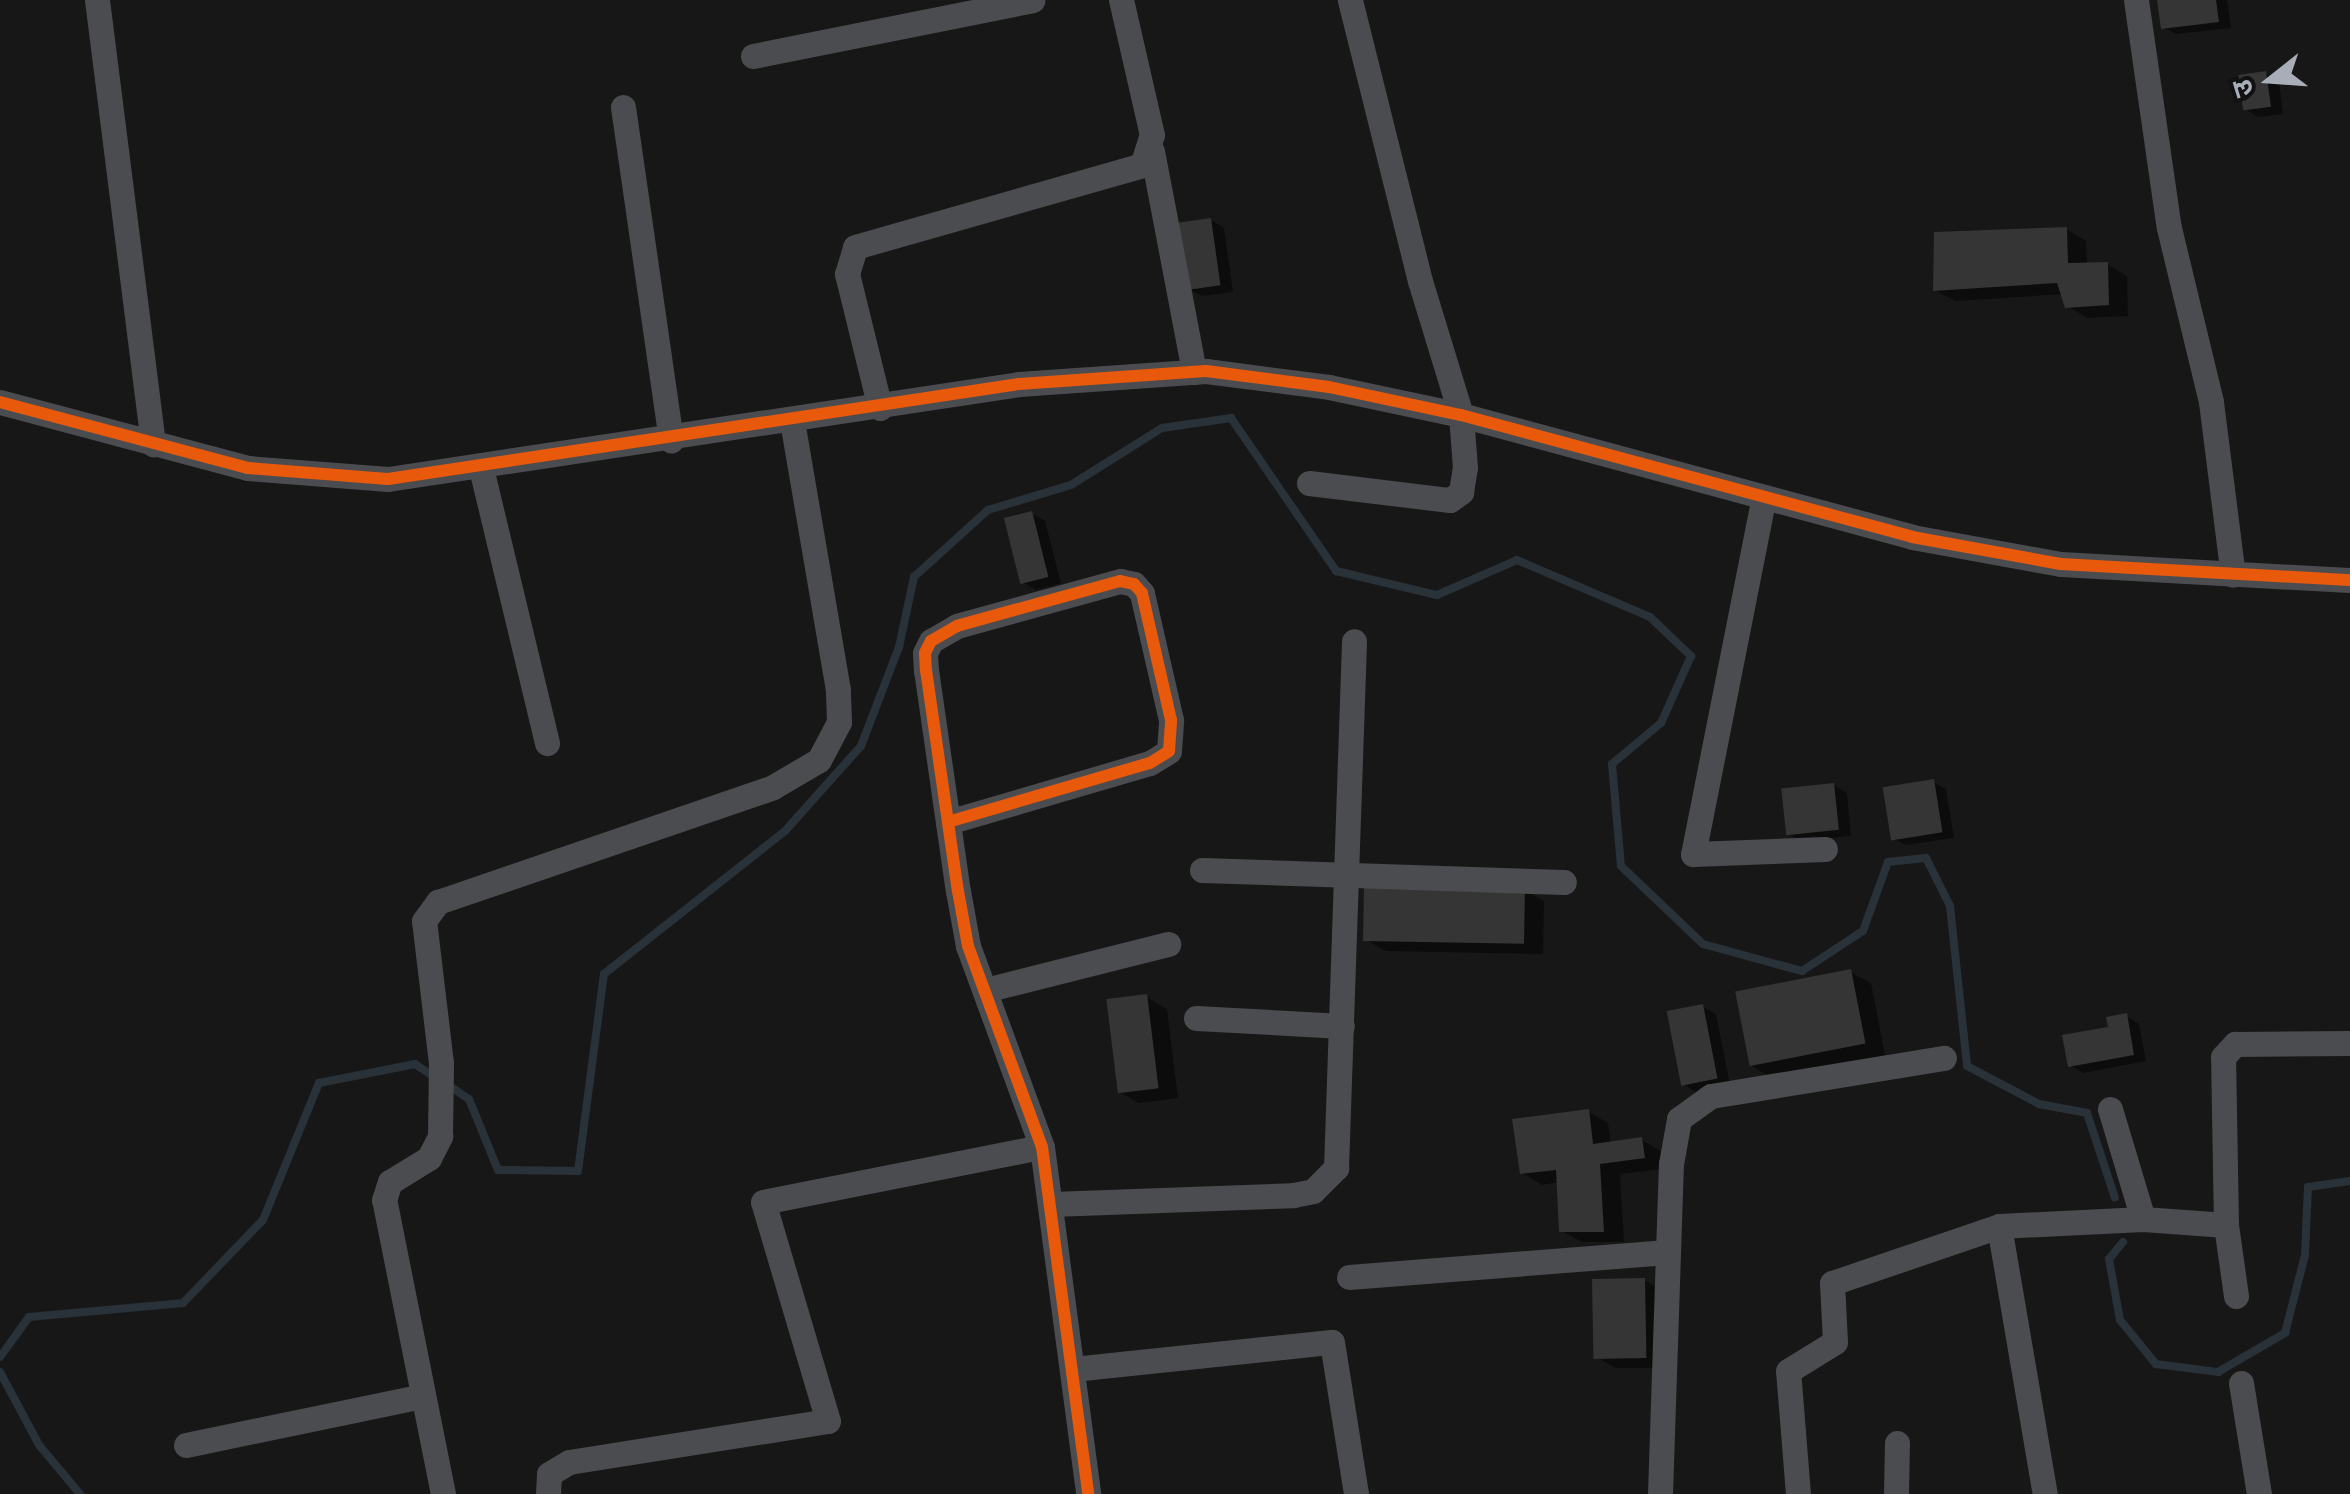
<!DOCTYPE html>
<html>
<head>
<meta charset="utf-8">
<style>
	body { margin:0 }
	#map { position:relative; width:2350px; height:1494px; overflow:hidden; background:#171717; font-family:Barlow,"Noto Sans Devanagari",sans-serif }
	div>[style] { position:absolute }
	.shadow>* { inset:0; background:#0007 }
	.stream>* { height:8px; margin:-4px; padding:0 4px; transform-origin:4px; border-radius:4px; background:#2a3239 }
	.building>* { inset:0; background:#353536; transform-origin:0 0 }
	.minor>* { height:25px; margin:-12.5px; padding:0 12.5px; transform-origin:12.5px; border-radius:12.5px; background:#4b4c50 }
	.cycleway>* { height:12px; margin:-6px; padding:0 6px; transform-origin:6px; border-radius:6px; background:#e8590c }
	span { translate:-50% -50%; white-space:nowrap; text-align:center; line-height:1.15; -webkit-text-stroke:8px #111113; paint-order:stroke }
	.north { position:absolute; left:2220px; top:30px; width:100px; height:100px; -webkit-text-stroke:8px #111113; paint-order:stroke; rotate:253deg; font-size:28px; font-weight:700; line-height:40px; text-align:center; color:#a8adb8 }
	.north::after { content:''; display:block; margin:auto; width:35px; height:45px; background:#a8adb8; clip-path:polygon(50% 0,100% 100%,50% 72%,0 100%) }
</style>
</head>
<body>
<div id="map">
	<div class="shadow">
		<div style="clip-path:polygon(2160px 0,2227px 0,2231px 28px,2176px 34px,2163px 27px)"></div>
		<div style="clip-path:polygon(2266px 74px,2279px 81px,2283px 114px,2258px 117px,2245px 109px)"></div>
		<div style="clip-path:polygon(1211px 220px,1224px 228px,1233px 292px,1202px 296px,1189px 289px)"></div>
		<div style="clip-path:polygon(2066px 229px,2086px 241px,2087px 265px,2107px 264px,2127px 276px,2128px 316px,2088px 318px,2067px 306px,2063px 294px,1955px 301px,1935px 290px)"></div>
		<div style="clip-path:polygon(1032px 514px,1045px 521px,1061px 583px,1036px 590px,1023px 582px)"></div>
		<div style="clip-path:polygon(1933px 782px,1946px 789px,1954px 838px,1906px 845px,1893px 838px)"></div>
		<div style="clip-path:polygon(1834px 785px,1847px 793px,1851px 836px,1800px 841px,1787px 833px)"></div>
		<div style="clip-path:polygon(1524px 890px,1544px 901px,1543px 954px,1386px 951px,1366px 940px)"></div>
		<div style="clip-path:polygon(1850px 972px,1871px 983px,1885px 1055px,1772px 1078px,1752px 1066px)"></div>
		<div style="clip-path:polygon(1146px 997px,1167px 1009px,1178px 1098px,1139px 1103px,1119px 1092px)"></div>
		<div style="clip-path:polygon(1703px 1007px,1716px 1014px,1730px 1085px,1696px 1092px,1683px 1084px)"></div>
		<div style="clip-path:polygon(2126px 1016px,2139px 1024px,2146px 1061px,2083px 1073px,2070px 1065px)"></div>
		<div style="clip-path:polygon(1588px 1112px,1608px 1123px,1611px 1144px,1642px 1140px,1662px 1152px,1664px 1169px,1620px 1174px,1624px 1242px,1582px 1242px,1562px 1231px,1559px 1182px,1542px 1185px,1522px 1173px)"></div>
		<div style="clip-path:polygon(1644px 1280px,1664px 1292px,1665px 1368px,1616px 1368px,1596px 1357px)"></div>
	</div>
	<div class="stream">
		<div style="left:448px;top:1085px;width:25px;rotate:34deg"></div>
		<div style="left:469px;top:1099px;width:77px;rotate:67.8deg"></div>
		<div style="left:498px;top:1170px;width:80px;rotate:0.7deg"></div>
		<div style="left:578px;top:1171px;width:199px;rotate:-82.5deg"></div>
		<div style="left:604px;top:974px;width:231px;rotate:-38.3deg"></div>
		<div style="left:785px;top:831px;width:114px;rotate:-48.2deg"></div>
		<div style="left:861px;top:746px;width:106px;rotate:-69deg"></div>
		<div style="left:899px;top:647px;width:72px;rotate:-77.9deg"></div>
		<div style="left:914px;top:577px;width:100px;rotate:-42.2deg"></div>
		<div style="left:988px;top:510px;width:87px;rotate:-16.8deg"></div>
		<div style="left:1071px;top:485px;width:107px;rotate:-32.1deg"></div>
		<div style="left:1162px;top:428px;width:70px;rotate:-8.2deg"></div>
		<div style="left:1231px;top:418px;width:186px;rotate:55.5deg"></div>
		<div style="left:1336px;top:571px;width:104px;rotate:13.4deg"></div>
		<div style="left:1437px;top:595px;width:87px;rotate:-23.6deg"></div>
		<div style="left:1517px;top:560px;width:145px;rotate:23.2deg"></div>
		<div style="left:1650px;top:617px;width:57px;rotate:43.6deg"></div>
		<div style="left:1691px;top:656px;width:73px;rotate:114.1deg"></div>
		<div style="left:1661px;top:723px;width:64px;rotate:140.1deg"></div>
		<div style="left:1612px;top:764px;width:102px;rotate:85deg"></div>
		<div style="left:1621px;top:866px;width:113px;rotate:43.6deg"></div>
		<div style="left:1703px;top:944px;width:103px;rotate:15.3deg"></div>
		<div style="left:1802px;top:971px;width:73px;rotate:-33.3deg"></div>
		<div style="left:1863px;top:931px;width:73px;rotate:-70.1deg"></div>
		<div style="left:1888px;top:862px;width:38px;rotate:-6deg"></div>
		<div style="left:1926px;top:858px;width:54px;rotate:63.4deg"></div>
		<div style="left:1950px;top:906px;width:161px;rotate:83.9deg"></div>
		<div style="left:1967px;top:1066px;width:81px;rotate:27.8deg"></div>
		<div style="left:2039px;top:1104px;width:49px;rotate:10.6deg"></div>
		<div style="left:2087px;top:1113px;width:89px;rotate:71.8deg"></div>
		<div style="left:2123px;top:1242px;width:22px;rotate:129deg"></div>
		<div style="left:2109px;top:1259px;width:62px;rotate:79.8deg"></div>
		<div style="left:2120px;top:1320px;width:57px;rotate:50.7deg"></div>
		<div style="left:2156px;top:1364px;width:63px;rotate:7.4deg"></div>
		<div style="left:2218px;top:1372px;width:78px;rotate:-30.2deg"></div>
		<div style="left:2285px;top:1333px;width:81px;rotate:-75.6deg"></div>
		<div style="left:2305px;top:1255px;width:68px;rotate:-87.5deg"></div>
		<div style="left:2308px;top:1187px;width:42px;rotate:-8.1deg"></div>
		<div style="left:0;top:1357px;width:49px;rotate:-54.1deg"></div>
		<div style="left:29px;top:1317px;width:155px;rotate:-5.2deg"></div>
		<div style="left:183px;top:1303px;width:115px;rotate:-46.1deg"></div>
		<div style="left:263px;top:1220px;width:148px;rotate:-67.8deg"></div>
		<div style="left:319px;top:1083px;width:98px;rotate:-11.2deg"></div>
		<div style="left:415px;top:1064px;width:25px;rotate:34deg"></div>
		<div style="left:0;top:1372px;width:83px;rotate:61.9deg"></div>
		<div style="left:39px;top:1445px;width:64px;rotate:50.1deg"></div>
	</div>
	<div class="building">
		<div style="clip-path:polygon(2157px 0,2216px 0,2219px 22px,2161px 29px)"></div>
		<div style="left:2266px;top:71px;width:36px;height:28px;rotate:82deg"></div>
		<div style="left:1211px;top:218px;width:68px;height:34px;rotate:82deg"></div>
		<div style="clip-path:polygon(2067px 227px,2068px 263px,2108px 262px,2109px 305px,2065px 308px,2057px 283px,1933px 291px,1934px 232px)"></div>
		<div style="left:1032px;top:511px;width:68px;height:29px;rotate:76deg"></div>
		<div style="left:1934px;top:779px;width:54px;height:52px;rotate:81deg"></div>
		<div style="left:1834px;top:783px;width:47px;height:53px;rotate:84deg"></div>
		<div style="left:1364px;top:884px;width:161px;height:57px;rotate:1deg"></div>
		<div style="left:1851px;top:969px;width:76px;height:118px;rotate:79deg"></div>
		<div style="left:1147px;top:994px;width:95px;height:41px;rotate:83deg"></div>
		<div style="left:1703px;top:1004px;width:76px;height:37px;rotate:79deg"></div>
		<div style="clip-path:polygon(2127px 1013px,2134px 1055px,2068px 1067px,2062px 1035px,2108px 1027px,2106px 1017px)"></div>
		<div style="clip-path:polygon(1589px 1109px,1593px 1144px,1642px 1137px,1645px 1158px,1600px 1164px,1604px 1232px,1559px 1232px,1556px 1170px,1520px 1174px,1512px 1119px)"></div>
		<div style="left:1645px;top:1278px;width:80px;height:53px;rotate:89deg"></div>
	</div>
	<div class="minor">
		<div style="left:97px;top:0;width:448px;rotate:82.8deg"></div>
		<div style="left:2136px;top:0;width:230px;rotate:81.8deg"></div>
		<div style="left:2169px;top:228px;width:179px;rotate:76.4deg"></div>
		<div style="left:2211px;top:402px;width:174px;rotate:82.8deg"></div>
		<div style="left:753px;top:56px;width:285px;rotate:-11.3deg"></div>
		<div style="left:623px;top:107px;width:337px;rotate:81.8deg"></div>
		<div style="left:1152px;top:151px;width:225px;rotate:79.2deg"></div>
		<div style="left:0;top:402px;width:257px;rotate:14.9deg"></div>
		<div style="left:248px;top:468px;width:140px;rotate:4.5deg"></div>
		<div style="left:388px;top:479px;width:638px;rotate:-8.56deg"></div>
		<div style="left:1019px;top:384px;width:187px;rotate:-4deg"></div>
		<div style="left:1206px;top:371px;width:124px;rotate:7.4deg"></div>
		<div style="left:1329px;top:387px;width:135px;rotate:12deg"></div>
		<div style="left:1461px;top:415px;width:467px;rotate:15.1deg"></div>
		<div style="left:1912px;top:537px;width:151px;rotate:10.3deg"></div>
		<div style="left:2061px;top:564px;width:289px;rotate:3.2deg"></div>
		<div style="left:880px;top:408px;width:138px;rotate:-103.8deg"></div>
		<div style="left:847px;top:274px;width:28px;rotate:-73deg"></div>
		<div style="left:855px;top:247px;width:298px;rotate:-15.9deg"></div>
		<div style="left:1142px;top:165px;width:32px;rotate:-72deg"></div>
		<div style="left:1152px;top:135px;width:139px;rotate:-102.9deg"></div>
		<div style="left:481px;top:468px;width:283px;rotate:76.5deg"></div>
		<div style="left:1309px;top:483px;width:142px;rotate:6.9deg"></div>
		<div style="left:1450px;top:500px;width:14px;rotate:-36deg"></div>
		<div style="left:1461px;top:492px;width:24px;rotate:-81deg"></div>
		<div style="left:1465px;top:468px;width:53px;rotate:-94.3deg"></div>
		<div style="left:1461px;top:415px;width:140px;rotate:-107deg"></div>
		<div style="left:1420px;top:281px;width:290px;rotate:-104deg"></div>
		<div style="left:1763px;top:501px;width:360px;rotate:101.2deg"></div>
		<div style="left:1693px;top:854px;width:132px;rotate:-2.2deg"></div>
		<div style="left:948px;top:822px;width:210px;rotate:-16.3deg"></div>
		<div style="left:1150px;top:763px;width:22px;rotate:-32deg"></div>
		<div style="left:1169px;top:751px;width:31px;rotate:-86deg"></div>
		<div style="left:1171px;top:720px;width:130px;rotate:-102.9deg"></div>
		<div style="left:1142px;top:593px;width:12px;rotate:-132deg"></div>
		<div style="left:1134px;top:584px;width:14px;rotate:-168deg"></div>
		<div style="left:1120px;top:581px;width:169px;rotate:164.6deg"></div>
		<div style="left:957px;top:626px;width:30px;rotate:150deg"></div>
		<div style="left:931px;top:641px;width:13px;rotate:117deg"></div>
		<div style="left:925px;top:653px;width:17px;rotate:87deg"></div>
		<div style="left:926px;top:670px;width:223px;rotate:81.8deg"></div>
		<div style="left:958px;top:891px;width:56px;rotate:79.7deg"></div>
		<div style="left:968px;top:946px;width:214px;rotate:69.8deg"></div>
		<div style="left:1042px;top:1147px;width:350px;rotate:82.4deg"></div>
		<div style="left:1202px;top:870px;width:362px;rotate:1.9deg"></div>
		<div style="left:985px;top:990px;width:189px;rotate:-14.1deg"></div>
		<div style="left:1196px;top:1018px;width:146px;rotate:3.1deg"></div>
		<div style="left:2110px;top:1109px;width:115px;rotate:73.3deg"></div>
		<div style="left:1052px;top:1204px;width:241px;rotate:-2.1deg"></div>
		<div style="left:1293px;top:1195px;width:20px;rotate:-11deg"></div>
		<div style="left:1313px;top:1191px;width:33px;rotate:-45deg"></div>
		<div style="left:1336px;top:1168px;width:527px;rotate:-88.04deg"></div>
		<div style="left:1999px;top:1226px;width:144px;rotate:-2.8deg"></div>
		<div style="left:2143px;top:1219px;width:83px;rotate:4.1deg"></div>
		<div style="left:1349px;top:1277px;width:319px;rotate:-4.5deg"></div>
		<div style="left:2236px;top:1296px;width:72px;rotate:-98deg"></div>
		<div style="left:2226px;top:1225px;width:168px;rotate:-91deg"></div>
		<div style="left:2223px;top:1057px;width:18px;rotate:-47deg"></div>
		<div style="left:2235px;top:1044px;width:115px;rotate:-0.5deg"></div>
		<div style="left:1073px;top:1369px;width:260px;rotate:-6deg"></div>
		<div style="left:1332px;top:1342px;width:154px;rotate:81deg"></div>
		<div style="left:2241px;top:1383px;width:112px;rotate:80.8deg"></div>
		<div style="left:186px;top:1445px;width:241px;rotate:-11.7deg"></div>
		<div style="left:443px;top:1494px;width:300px;rotate:-101.3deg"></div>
		<div style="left:384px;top:1200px;width:19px;rotate:-72deg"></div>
		<div style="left:390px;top:1182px;width:46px;rotate:-31.6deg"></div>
		<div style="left:429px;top:1158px;width:25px;rotate:-63deg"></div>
		<div style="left:440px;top:1136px;width:73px;rotate:-89.2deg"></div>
		<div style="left:441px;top:1063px;width:143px;rotate:-96.8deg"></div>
		<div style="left:424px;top:921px;width:24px;rotate:-54deg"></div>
		<div style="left:438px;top:902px;width:354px;rotate:-18.9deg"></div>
		<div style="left:773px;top:787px;width:53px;rotate:-30.4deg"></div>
		<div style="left:819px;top:760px;width:43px;rotate:-62.2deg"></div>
		<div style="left:839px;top:722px;width:32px;rotate:-92deg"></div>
		<div style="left:838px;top:690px;width:272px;rotate:-99.7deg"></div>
		<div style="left:548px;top:1494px;width:20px;rotate:-87deg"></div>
		<div style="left:549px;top:1474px;width:23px;rotate:-31deg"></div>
		<div style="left:569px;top:1462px;width:262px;rotate:-9deg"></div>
		<div style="left:828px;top:1421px;width:228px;rotate:-106.5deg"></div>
		<div style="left:763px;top:1202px;width:284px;rotate:-11.2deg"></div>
		<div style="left:1660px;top:1494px;width:330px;rotate:-88.1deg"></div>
		<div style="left:1671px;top:1164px;width:46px;rotate:-79.9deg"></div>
		<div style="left:1679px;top:1119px;width:39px;rotate:-36deg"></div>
		<div style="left:1711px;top:1096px;width:236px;rotate:-9.3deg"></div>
		<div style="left:1798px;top:1494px;width:123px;rotate:-94.6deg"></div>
		<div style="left:1788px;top:1371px;width:55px;rotate:-31.7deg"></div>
		<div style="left:1835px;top:1342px;width:59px;rotate:-92.9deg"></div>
		<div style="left:1832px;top:1283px;width:176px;rotate:-18.8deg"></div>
		<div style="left:1999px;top:1226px;width:272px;rotate:80.3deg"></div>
		<div style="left:1896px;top:1494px;width:51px;rotate:-88.9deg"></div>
	</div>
	<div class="cycleway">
		<div style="left:0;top:402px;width:257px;rotate:14.9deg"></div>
		<div style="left:248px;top:468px;width:140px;rotate:4.5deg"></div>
		<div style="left:388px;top:479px;width:638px;rotate:-8.56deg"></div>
		<div style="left:1019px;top:384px;width:187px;rotate:-4deg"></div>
		<div style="left:1206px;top:371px;width:124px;rotate:7.4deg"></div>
		<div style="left:1329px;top:387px;width:135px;rotate:12deg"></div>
		<div style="left:1461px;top:415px;width:467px;rotate:15.1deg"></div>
		<div style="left:1912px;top:537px;width:151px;rotate:10.3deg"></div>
		<div style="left:2061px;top:564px;width:289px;rotate:3.2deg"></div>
		<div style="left:948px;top:822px;width:210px;rotate:-16.3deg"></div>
		<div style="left:1150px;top:763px;width:22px;rotate:-32deg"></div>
		<div style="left:1169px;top:751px;width:31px;rotate:-86deg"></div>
		<div style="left:1171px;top:720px;width:130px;rotate:-102.9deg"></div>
		<div style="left:1142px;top:593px;width:12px;rotate:-132deg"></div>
		<div style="left:1134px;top:584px;width:14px;rotate:-168deg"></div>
		<div style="left:1120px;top:581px;width:169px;rotate:164.6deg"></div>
		<div style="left:957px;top:626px;width:30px;rotate:150deg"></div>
		<div style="left:931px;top:641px;width:13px;rotate:117deg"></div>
		<div style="left:925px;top:653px;width:17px;rotate:87deg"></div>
		<div style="left:926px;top:670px;width:223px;rotate:81.8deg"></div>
		<div style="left:958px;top:891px;width:56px;rotate:79.7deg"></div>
		<div style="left:968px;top:946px;width:214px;rotate:69.8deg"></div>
		<div style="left:1042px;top:1147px;width:350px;rotate:82.4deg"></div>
	</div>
	<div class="north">उ</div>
</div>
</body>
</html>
